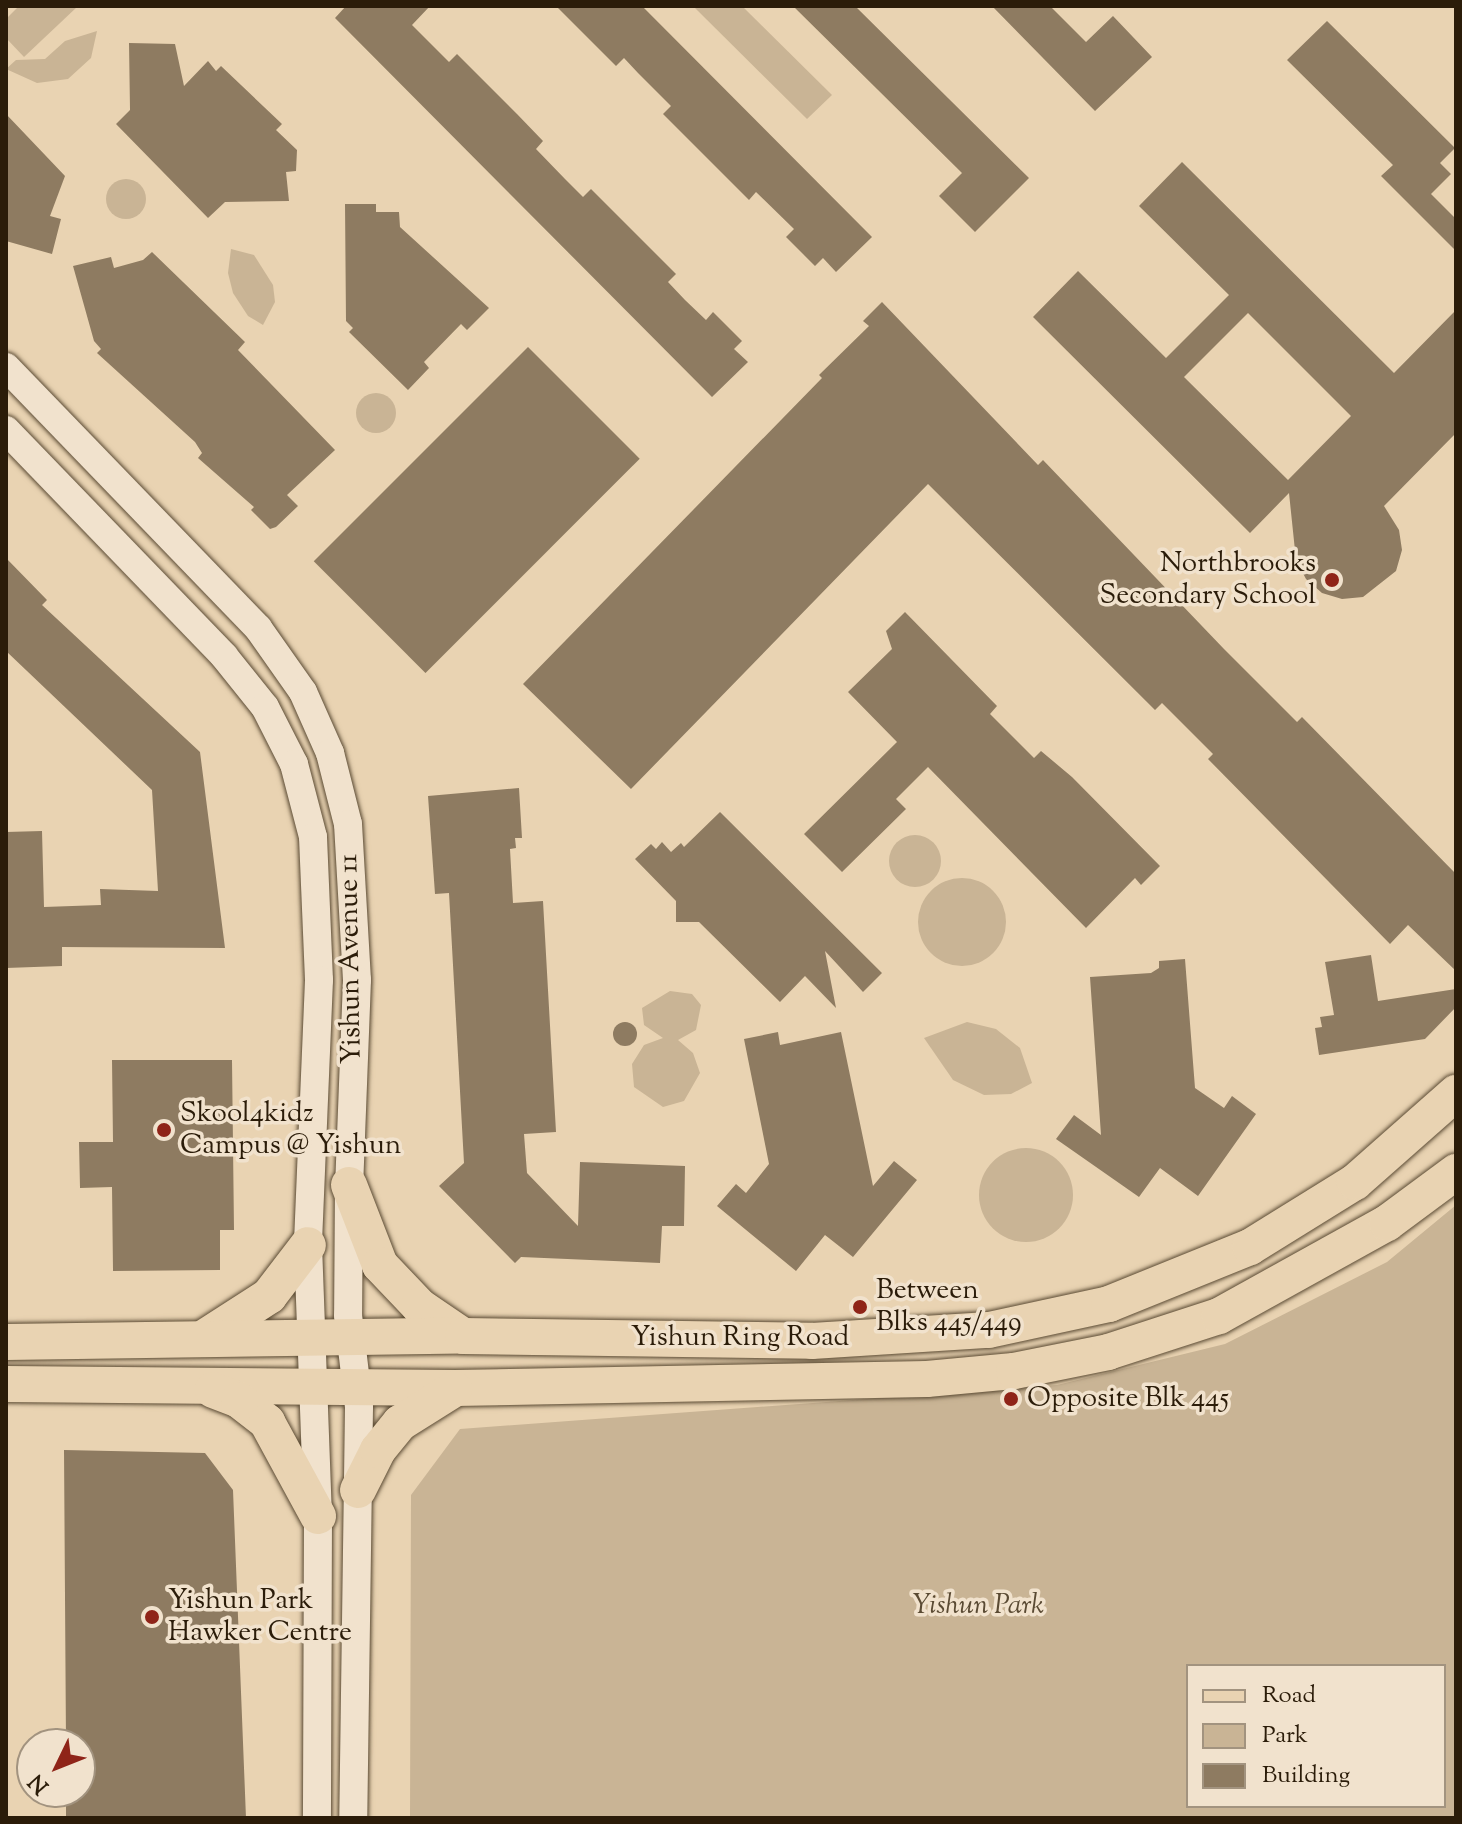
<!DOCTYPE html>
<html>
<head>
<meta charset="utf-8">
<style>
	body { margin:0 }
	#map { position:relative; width:1462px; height:1824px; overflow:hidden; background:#e9d3b2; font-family:"Sorts Mill Goudy",serif }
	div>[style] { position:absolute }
	.green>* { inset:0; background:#c9b495 }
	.round { border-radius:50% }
	.building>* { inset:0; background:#8e7b61; transform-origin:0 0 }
	.roads { filter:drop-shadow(0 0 2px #5a4a33) drop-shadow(0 0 2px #5a4a33) }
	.minor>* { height:28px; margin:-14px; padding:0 14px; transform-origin:14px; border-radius:14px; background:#f1e2cd }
	.major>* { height:36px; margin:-18px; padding:0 18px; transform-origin:18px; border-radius:18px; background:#e9d3b2 }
	.dots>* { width:22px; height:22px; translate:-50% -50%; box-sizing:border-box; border:4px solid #f1e2cd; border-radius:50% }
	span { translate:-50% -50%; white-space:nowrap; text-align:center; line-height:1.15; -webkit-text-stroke:7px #f1e2cd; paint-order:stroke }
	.poi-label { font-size:28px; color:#2b1c09 }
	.right { translate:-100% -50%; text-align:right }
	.left { translate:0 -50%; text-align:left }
	.street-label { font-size:28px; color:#2b1c09 }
	.park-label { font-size:28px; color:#5a4a33; font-style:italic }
	.frame { position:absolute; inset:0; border:8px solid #2b1c09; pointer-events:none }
	.legend { position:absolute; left:1186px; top:1664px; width:260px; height:144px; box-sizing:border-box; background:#f1e2cd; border:2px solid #a2937f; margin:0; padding:10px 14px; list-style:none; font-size:24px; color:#2b1c09 }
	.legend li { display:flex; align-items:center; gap:16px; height:40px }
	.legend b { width:40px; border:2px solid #a2937f }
	.north { position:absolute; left:16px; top:1728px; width:80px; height:80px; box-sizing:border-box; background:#f1e2cd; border:2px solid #a2937f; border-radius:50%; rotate:227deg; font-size:22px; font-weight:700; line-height:32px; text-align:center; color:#2b1c09 }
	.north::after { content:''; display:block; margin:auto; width:28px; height:36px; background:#8f2418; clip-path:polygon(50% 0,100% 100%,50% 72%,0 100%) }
</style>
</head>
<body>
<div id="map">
	<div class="green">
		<div style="clip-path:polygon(19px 6px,76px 6px,77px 7px,24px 57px,6px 38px,6px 19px)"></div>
		<div style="clip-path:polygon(693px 6px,742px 6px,832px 95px,807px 119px)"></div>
		<div style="clip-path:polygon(97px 31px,91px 58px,68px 79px,37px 83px,6px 69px,16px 60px,45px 59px,65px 41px)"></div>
		<div class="round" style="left:106px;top:179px;width:40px;height:40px"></div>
		<div style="clip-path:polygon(231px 249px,254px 255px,273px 285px,275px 302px,263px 325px,248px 316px,233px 293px,228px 273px)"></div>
		<div class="round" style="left:356px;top:393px;width:40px;height:40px"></div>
		<div class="round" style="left:889px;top:835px;width:52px;height:52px"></div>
		<div class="round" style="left:918px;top:878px;width:88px;height:88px"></div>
		<div style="clip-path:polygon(670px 991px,692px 994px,701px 1005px,696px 1030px,678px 1040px,693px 1053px,700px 1073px,684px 1101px,663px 1107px,634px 1087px,632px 1064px,644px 1045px,663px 1038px,644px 1025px,642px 1008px)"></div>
		<div style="clip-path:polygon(967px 1022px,996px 1029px,1020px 1048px,1032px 1083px,1011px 1094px,984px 1095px,953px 1080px,924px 1038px)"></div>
		<div class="round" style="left:979px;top:1148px;width:94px;height:94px"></div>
		<div style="clip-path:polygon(evenodd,1456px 1205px,1456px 1818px,410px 1818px,411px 1495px,460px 1429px,1057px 1385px,1225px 1344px,1387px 1262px,1456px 1205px,1188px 1666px,1444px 1666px,1444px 1806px,1188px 1806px,1188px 1666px)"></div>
	</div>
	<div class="building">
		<div style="clip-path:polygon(346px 6px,430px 6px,412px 25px,449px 62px,457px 54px,517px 114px,543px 141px,536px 149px,565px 179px,583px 197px,591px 189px,676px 274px,668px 282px,685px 300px,706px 320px,713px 312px,742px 341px,734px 349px,748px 362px,712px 397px,335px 18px)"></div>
		<div style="clip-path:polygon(556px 6px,642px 6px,872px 237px,836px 272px,823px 258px,815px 266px,786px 237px,794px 229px,756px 192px,749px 200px,663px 114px,671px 106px,638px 73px,624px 58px,616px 66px)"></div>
		<div style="clip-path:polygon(793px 6px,855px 6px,1029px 178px,975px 232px,939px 196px,962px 173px)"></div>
		<div style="clip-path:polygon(992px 6px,1050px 6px,1086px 42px,1113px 16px,1152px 57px,1095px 111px)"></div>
		<div style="clip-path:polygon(1327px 21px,1455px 148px,1440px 163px,1451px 174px,1431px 194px,1456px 219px,1456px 251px,1381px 176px,1393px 165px,1287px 60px)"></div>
		<div style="clip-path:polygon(129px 43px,175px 44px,184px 86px,208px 61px,216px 71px,221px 66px,282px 124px,276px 130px,297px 150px,296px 171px,286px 172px,289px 201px,225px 202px,208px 218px,116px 124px,130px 110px)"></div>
		<div style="clip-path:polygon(6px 114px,65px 176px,50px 216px,61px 219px,52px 254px,6px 241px)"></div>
		<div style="clip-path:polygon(evenodd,1182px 162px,1394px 373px,1456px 310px,1456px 433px,1384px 506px,1399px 530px,1402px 550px,1396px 571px,1363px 597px,1342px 599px,1322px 593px,1306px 579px,1296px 560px,1289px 493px,1250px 533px,1033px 317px,1078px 271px,1166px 358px,1229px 295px,1139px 206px,1182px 162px,1248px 313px,1351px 416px,1288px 480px,1184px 377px,1248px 313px)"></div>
		<div style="clip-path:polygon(345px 204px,376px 204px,376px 212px,399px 212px,400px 227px,489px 308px,467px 330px,461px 324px,424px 362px,429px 368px,408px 390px,349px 332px,353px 328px,346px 321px)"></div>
		<div style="clip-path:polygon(152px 252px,245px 342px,238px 350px,335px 450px,287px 495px,298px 506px,276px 527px,270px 529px,251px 510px,254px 507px,198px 458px,202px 453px,195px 442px,97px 353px,101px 349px,94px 341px,73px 266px,111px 257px,114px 268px,143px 260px)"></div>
		<div style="clip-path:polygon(882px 302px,1038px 465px,1043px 460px,1224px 649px,1297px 722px,1302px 717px,1456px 874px,1456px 971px,1408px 925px,1390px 944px,1208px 759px,1213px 754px,1162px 703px,1155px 710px,928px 484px,631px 789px,523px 684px,822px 378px,819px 375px,869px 326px,863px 321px)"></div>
		<div style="left:528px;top:347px;width:158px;height:303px;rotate:45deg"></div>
		<div style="clip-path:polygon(6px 558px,47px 600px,42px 605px,200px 752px,225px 948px,62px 947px,62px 966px,6px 968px,6px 832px,42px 831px,44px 907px,101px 905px,100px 889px,158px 891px,152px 790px,6px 651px)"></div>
		<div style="clip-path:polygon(905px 612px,997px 706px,990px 714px,1034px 758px,1041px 751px,1072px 777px,1160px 866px,1141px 885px,1135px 878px,1086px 928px,928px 767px,896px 799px,906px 809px,842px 872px,804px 834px,897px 742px,848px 692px,892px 649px,886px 631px)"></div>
		<div style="clip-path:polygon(519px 788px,522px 838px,515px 838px,516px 848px,510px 849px,513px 903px,543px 901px,556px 1132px,524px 1134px,527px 1173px,578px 1226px,580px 1162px,685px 1166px,684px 1226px,662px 1226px,660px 1263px,521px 1257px,515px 1263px,439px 1186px,464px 1163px,449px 893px,435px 894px,428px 796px)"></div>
		<div style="clip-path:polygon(720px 812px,882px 973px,863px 992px,825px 951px,836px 1008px,805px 976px,780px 1002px,699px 922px,676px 922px,676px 901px,635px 859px,651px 844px,656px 849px,662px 842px,671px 852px,681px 843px,684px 847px)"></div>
		<div style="clip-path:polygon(1371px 955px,1378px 1001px,1456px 989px,1456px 1007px,1425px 1039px,1319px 1055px,1315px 1028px,1322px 1027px,1320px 1017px,1334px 1015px,1325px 962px)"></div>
		<div style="clip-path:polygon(1185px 959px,1195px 1088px,1224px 1108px,1232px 1096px,1256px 1114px,1198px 1196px,1160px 1168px,1139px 1197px,1056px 1139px,1074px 1115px,1101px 1135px,1090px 977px,1151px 973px,1159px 968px,1159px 961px)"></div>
		<div class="round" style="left:613px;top:1022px;width:24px;height:24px"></div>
		<div style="clip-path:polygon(778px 1032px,780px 1045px,841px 1032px,873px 1186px,894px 1161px,917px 1180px,853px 1257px,825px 1235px,796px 1271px,717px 1206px,736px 1184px,746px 1193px,769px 1164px,744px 1039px)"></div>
		<div style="clip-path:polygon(112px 1060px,232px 1060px,234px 1230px,220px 1230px,220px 1270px,113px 1271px,112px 1187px,80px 1188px,79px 1142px,113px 1142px)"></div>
		<div style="clip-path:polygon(64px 1450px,205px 1453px,233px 1490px,246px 1818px,66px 1818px,66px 1792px,80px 1792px,80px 1744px,66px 1744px)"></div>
	</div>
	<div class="roads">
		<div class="minor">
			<div style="left:6px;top:367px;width:363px;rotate:46deg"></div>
			<div style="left:258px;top:628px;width:78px;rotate:54.9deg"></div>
			<div style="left:303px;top:692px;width:67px;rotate:66.1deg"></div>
			<div style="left:330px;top:753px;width:73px;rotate:75.8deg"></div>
			<div style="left:348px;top:824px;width:156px;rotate:86.7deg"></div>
			<div style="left:357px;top:980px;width:205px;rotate:92.2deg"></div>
			<div style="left:349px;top:1185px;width:130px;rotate:90.4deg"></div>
			<div style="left:348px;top:1315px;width:93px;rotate:83.2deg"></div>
			<div style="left:359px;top:1407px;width:411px;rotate:90.8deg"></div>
			<div style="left:6px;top:430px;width:314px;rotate:46deg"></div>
			<div style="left:224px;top:656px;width:65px;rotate:51.2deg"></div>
			<div style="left:265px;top:707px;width:64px;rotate:63deg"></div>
			<div style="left:294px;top:764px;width:75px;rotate:75.4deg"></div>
			<div style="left:313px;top:837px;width:143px;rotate:87.6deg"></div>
			<div style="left:319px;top:980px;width:265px;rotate:92.4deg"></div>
			<div style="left:308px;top:1245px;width:271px;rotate:87.9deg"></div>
			<div style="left:318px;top:1516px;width:302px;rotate:90.2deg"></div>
		</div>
		<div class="major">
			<div style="left:349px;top:1185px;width:86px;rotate:68.8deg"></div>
			<div style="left:380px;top:1265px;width:57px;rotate:46.4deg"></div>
			<div style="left:419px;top:1306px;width:53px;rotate:34.3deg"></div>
			<div style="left:207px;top:1336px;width:74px;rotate:-32.8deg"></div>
			<div style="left:269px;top:1296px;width:64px;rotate:-52.6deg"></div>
			<div style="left:6px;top:1342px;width:457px;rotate:-0.8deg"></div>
			<div style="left:463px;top:1336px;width:349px;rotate:0.8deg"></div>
			<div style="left:812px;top:1341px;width:177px;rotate:-3.6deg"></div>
			<div style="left:989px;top:1330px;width:123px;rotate:-12.2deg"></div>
			<div style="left:1109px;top:1304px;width:152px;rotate:-22deg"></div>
			<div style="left:1250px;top:1247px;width:123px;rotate:-31.8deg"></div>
			<div style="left:1355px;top:1182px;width:135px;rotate:-41.4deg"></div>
			<div style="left:6px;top:1384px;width:449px;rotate:0.5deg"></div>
			<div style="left:455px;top:1388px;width:472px;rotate:-1.1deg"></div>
			<div style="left:927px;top:1379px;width:87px;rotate:-5.3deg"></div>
			<div style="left:1014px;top:1371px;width:96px;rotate:-11.4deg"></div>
			<div style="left:1108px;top:1352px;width:117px;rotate:-18deg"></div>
			<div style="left:1219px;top:1316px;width:192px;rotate:-29deg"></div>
			<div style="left:1387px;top:1223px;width:86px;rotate:-36.5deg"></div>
			<div style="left:213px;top:1390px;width:28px;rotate:21deg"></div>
			<div style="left:239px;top:1400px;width:36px;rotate:38deg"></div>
			<div style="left:267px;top:1422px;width:107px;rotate:61.5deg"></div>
			<div style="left:358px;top:1490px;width:45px;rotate:-63.4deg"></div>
			<div style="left:378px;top:1450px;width:35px;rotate:-51deg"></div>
			<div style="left:400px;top:1423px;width:64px;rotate:-32.2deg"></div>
		</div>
	</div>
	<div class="dots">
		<div style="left:1332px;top:580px;background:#8f2418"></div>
		<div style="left:164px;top:1130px;background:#8f2418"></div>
		<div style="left:860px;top:1307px;background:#8f2418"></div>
		<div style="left:1011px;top:1399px;background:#8f2418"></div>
		<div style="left:152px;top:1617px;background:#8f2418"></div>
	</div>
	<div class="poi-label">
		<span class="right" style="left:1316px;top:580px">Northbrooks<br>Secondary School</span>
		<span class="left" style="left:180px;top:1130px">Skool4kidz<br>Campus @ Yishun</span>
		<span class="left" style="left:876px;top:1307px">Between<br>Blks 445/449</span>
		<span class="left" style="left:1027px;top:1399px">Opposite Blk 445</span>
		<span class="left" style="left:168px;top:1617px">Yishun Park<br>Hawker Centre</span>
	</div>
	<div class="street-label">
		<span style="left:351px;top:959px;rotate:-91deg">Yishun Avenue 11</span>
		<span style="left:740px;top:1338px">Yishun Ring Road</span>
	</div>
	<div class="park-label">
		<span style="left:978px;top:1606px">Yishun Park</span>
	</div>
	<div class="frame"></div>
	<ul class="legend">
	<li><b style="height:10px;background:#e9d3b2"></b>Road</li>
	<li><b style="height:22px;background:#c9b495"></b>Park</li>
	<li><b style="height:22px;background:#8e7b61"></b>Building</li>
	</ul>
	<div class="north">N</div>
</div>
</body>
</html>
